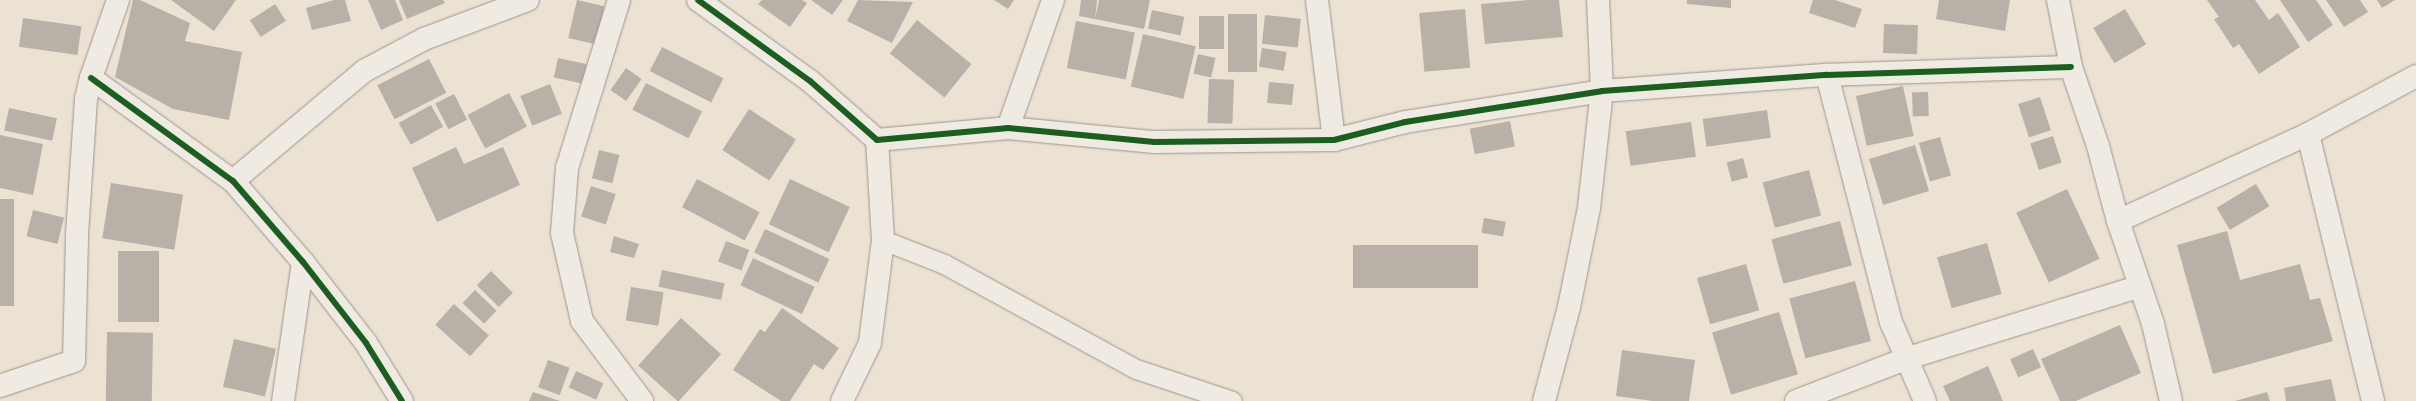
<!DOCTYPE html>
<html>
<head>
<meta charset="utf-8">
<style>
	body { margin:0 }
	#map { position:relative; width:2416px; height:401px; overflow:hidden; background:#ece2d4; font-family:"IM FELL French Canon",serif }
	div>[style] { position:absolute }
	.building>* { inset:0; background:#b9b0a7; transform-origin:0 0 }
	.roads { filter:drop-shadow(0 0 1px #9e958c) drop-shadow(0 0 1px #9e958c) }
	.service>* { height:19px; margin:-9.5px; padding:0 9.5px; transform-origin:9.5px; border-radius:9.5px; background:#efeae2 }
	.minor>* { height:22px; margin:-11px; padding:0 11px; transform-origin:11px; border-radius:11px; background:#efeae2 }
	.cycleway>* { height:6px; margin:-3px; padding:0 3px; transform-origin:3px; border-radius:3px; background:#1b5e20 }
	span { translate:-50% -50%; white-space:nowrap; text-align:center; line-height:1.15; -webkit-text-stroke:3.5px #f9eedc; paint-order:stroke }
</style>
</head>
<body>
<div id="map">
	<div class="building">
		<div style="clip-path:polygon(133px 0,140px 0,190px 23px,185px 41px,242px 52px,229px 120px,173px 109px,115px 77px)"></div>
		<div style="clip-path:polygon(171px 0,236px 0,214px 31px)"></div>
		<div style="clip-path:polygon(334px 0,345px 0,351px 21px,312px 30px,306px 8px)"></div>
		<div style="clip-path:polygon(368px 0,395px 0,403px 20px,381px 30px)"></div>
		<div style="clip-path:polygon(399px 0,443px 0,445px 3px,407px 19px)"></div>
		<div style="left:577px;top:0;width:28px;height:39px;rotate:13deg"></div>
		<div style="clip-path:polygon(762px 0,802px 0,807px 3px,790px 27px,758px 4px)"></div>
		<div style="clip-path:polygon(811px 0,843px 0,832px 15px)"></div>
		<div style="clip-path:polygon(858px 0,913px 2px,892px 43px,847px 21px)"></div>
		<div style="clip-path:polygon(994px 0,1014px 0,1008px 9px)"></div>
		<div style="clip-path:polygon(1081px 0,1097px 0,1095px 19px,1079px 16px)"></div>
		<div style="clip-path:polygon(1099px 0,1150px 0,1144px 29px,1095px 19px)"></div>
		<div style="clip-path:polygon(1528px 0,1559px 0,1563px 37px,1485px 44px,1481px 4px)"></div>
		<div style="clip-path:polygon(1687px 0,1731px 0,1731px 8px,1687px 4px)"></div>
		<div style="clip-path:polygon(1813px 0,1835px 0,1862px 9px,1855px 28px,1809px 13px)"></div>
		<div style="clip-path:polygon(1939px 0,2010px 0,2005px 31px,1936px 19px)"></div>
		<div style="clip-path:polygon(2207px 0,2255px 0,2269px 20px,2278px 13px,2300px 47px,2259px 74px,2239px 44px,2233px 48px,2214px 19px,2219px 17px)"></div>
		<div style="clip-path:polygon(2280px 0,2316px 0,2333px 25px,2308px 42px)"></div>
		<div style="clip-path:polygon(2326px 0,2360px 0,2368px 12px,2344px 27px)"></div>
		<div style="clip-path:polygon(2377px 0,2395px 0,2382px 8px)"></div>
		<div style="left:275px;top:4px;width:20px;height:30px;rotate:57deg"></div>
		<div style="left:1465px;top:9px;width:59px;height:46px;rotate:85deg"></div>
		<div style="left:2125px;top:9px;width:41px;height:37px;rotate:59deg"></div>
		<div style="left:1152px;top:10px;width:33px;height:19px;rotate:12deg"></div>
		<div style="left:1228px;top:14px;width:29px;height:58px"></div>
		<div style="left:1265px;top:15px;width:36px;height:29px;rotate:6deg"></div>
		<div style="left:1199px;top:16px;width:25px;height:33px"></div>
		<div style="left:23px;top:18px;width:59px;height:29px;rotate:8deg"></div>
		<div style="left:917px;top:20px;width:70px;height:43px;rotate:39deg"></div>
		<div style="left:1076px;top:21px;width:60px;height:48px;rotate:11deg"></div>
		<div style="left:1884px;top:24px;width:34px;height:29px;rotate:2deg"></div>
		<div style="left:1143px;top:34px;width:54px;height:54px;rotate:13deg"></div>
		<div style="left:662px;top:47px;width:69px;height:27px;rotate:27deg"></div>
		<div style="left:1262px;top:48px;width:25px;height:19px;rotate:9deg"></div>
		<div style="left:1198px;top:54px;width:18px;height:20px;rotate:13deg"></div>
		<div style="left:558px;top:58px;width:29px;height:20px;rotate:12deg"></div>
		<div style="left:429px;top:59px;width:38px;height:58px;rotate:63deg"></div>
		<div style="left:626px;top:68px;width:19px;height:27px;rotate:35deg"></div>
		<div style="left:1209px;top:79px;width:25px;height:44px;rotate:2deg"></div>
		<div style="left:1269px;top:82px;width:25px;height:21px;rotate:5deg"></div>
		<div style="left:646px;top:83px;width:63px;height:30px;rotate:27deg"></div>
		<div style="left:550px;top:84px;width:32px;height:32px;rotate:68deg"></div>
		<div style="left:1903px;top:86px;width:51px;height:48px;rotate:78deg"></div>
		<div style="left:1928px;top:92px;width:24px;height:16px;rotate:88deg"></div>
		<div style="left:509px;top:93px;width:38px;height:47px;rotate:62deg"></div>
		<div style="left:454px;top:94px;width:29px;height:21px;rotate:63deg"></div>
		<div style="left:2040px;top:97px;width:35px;height:23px;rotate:72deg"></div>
		<div style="left:431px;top:105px;width:25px;height:37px;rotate:61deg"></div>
		<div style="left:9px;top:108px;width:49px;height:23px;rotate:12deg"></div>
		<div style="left:749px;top:109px;width:56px;height:49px;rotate:33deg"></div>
		<div style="left:1767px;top:110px;width:28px;height:65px;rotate:82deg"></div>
		<div style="left:1510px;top:121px;width:26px;height:41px;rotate:79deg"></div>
		<div style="left:1691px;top:122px;width:35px;height:66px;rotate:82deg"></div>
		<div style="clip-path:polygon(0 135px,43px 144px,33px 195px,0 188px)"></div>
		<div style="left:2053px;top:136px;width:28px;height:24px;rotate:72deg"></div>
		<div style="left:1940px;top:137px;width:40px;height:22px;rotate:74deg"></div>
		<div style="left:1915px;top:145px;width:48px;height:48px;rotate:73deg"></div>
		<div style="clip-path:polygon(456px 147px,464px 164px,503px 147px,520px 185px,437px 222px,412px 168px)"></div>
		<div style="left:599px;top:150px;width:21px;height:29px;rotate:14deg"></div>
		<div style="left:1743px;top:158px;width:20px;height:17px;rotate:75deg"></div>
		<div style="left:1809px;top:170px;width:47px;height:48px;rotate:75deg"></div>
		<div style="left:697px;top:179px;width:71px;height:32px;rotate:28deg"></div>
		<div style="left:790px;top:179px;width:66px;height:50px;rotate:25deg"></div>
		<div style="left:111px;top:183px;width:73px;height:56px;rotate:9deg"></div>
		<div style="left:2256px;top:184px;width:26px;height:46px;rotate:59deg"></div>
		<div style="left:591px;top:186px;width:26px;height:32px;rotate:18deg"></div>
		<div style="left:2067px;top:189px;width:77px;height:56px;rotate:65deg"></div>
		<div style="left:0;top:199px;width:14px;height:107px"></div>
		<div style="left:33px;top:210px;width:32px;height:27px;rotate:14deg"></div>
		<div style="left:1484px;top:218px;width:22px;height:15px;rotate:10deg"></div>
		<div style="left:1840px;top:221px;width:46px;height:71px;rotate:75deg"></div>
		<div style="left:765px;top:229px;width:71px;height:26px;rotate:25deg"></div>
		<div style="clip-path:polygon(2227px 231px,2240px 280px,2300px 264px,2310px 300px,2320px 298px,2333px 341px,2213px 374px,2177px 245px)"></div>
		<div style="clip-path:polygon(614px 236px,639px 244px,634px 258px,610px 252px)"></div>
		<div style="left:726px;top:241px;width:25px;height:22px;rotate:21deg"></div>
		<div style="left:1987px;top:243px;width:53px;height:52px;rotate:74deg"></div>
		<div style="left:1353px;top:245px;width:125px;height:43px"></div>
		<div style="left:118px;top:251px;width:41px;height:71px"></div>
		<div style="left:753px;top:258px;width:68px;height:30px;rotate:25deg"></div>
		<div style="left:1746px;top:264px;width:48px;height:51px;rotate:74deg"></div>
		<div style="left:662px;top:270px;width:64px;height:17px;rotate:12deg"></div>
		<div style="left:491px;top:271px;width:31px;height:20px;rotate:45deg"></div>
		<div style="left:1855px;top:281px;width:62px;height:68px;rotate:75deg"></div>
		<div style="left:631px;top:287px;width:33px;height:34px;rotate:9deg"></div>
		<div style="left:475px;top:290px;width:30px;height:18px;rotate:44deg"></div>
		<div style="left:454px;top:304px;width:47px;height:28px;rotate:42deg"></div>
		<div style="clip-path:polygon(782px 308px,839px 348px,823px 370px,814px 364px,790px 401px,781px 401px,733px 370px,760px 329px,765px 332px)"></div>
		<div style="left:1779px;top:312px;width:65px;height:70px;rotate:73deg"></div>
		<div style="left:681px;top:318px;width:54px;height:64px;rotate:42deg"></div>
		<div style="clip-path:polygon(2120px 325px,2141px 373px,2076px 401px,2060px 401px,2041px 359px)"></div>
		<div style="left:107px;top:332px;width:46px;height:69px;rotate:1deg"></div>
		<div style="left:234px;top:339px;width:43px;height:49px;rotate:13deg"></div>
		<div style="left:2033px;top:349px;width:20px;height:25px;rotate:66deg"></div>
		<div style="clip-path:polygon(1622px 350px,1695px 360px,1689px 401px,1653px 401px,1616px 396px)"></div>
		<div style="left:548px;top:360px;width:23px;height:29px;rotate:20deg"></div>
		<div style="clip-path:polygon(1988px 366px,2003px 401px,1950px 401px,1943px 386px)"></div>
		<div style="left:576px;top:371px;width:30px;height:18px;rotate:24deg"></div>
		<div style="clip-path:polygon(2331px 379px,2336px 401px,2286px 401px,2284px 388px)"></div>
		<div style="clip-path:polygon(533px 392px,560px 401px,529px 401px)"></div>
		<div style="clip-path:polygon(2267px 392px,2270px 401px,2235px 401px)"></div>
	</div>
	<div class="roads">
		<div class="service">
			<div style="left:883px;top:240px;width:66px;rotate:21.5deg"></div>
			<div style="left:944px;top:264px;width:219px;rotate:28.7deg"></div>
			<div style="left:1136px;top:369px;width:101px;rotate:18.4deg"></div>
		</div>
		<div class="minor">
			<div style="left:619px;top:0;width:176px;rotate:107.2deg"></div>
			<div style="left:567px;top:168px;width:65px;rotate:94.4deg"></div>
			<div style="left:562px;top:233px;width:90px;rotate:77.2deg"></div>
			<div style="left:582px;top:321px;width:100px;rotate:53.1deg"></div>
			<div style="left:698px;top:0;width:138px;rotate:35.9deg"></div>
			<div style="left:810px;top:81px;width:89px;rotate:41.4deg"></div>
			<div style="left:877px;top:140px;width:132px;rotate:-5.2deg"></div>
			<div style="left:1008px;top:128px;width:147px;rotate:5.5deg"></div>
			<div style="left:1154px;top:142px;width:180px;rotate:-0.6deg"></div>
			<div style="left:1334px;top:140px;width:73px;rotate:-14.2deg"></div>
			<div style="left:1405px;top:122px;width:199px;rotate:-8.9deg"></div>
			<div style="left:1602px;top:91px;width:226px;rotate:-4.1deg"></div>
			<div style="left:1827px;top:75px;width:244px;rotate:-1.9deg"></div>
			<div style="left:1317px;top:0;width:141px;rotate:83.1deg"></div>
			<div style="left:2058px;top:0;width:68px;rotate:79deg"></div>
			<div style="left:2071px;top:67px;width:83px;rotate:71.1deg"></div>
			<div style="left:2098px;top:146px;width:78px;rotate:75.1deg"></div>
			<div style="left:2118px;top:221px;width:109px;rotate:71.2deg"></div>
			<div style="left:2153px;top:324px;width:79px;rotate:76.8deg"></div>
			<div style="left:1827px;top:75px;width:255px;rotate:75.5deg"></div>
			<div style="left:1891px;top:322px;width:86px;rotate:66.7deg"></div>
			<div style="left:91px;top:78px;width:175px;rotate:36deg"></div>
			<div style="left:233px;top:181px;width:107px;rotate:49.2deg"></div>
			<div style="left:303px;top:262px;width:103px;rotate:52.1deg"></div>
			<div style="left:366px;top:343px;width:68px;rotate:58.2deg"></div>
			<div style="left:1008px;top:128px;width:136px;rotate:-70.6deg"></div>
			<div style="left:2308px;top:134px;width:275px;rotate:76.3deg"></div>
			<div style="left:233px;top:181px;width:171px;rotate:-40deg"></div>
			<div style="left:364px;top:71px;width:68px;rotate:-28.1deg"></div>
			<div style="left:424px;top:39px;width:111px;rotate:-20.6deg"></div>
			<div style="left:2118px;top:221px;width:209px;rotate:-24.6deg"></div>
			<div style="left:2308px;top:134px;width:123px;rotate:-28.2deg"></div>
			<div style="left:0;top:386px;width:78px;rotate:-18.7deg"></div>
			<div style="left:74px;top:361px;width:127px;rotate:-88.6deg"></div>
			<div style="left:77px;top:234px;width:135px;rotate:-86.2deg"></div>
			<div style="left:86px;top:99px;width:22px;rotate:-77deg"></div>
			<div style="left:91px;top:78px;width:83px;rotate:-70.9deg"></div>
			<div style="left:283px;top:401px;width:140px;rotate:-81.8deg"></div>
			<div style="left:842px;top:401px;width:64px;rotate:-64.2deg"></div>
			<div style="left:870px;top:343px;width:104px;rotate:-82.8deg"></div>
			<div style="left:883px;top:240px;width:100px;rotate:-93.4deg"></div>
			<div style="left:1544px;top:401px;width:97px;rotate:-75.1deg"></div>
			<div style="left:1569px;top:307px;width:101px;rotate:-78.6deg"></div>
			<div style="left:1589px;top:208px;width:118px;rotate:-83.7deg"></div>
			<div style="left:1602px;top:91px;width:91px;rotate:-92.5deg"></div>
			<div style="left:1796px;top:401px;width:120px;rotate:-21deg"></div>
			<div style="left:1908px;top:358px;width:243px;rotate:-17.2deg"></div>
		</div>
	</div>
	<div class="cycleway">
		<div style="left:698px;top:0;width:138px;rotate:35.9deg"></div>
		<div style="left:810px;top:81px;width:89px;rotate:41.4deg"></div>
		<div style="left:877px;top:140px;width:132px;rotate:-5.2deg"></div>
		<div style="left:1008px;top:128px;width:147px;rotate:5.5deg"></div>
		<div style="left:1154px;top:142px;width:180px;rotate:-0.6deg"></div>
		<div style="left:1334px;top:140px;width:73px;rotate:-14.2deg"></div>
		<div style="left:1405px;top:122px;width:199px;rotate:-8.9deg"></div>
		<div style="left:1602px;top:91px;width:226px;rotate:-4.1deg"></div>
		<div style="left:1827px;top:75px;width:244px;rotate:-1.9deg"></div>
		<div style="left:91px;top:78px;width:175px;rotate:36deg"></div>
		<div style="left:233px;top:181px;width:107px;rotate:49.2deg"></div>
		<div style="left:303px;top:262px;width:103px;rotate:52.1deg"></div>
		<div style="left:366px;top:343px;width:68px;rotate:58.2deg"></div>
	</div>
</div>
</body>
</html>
